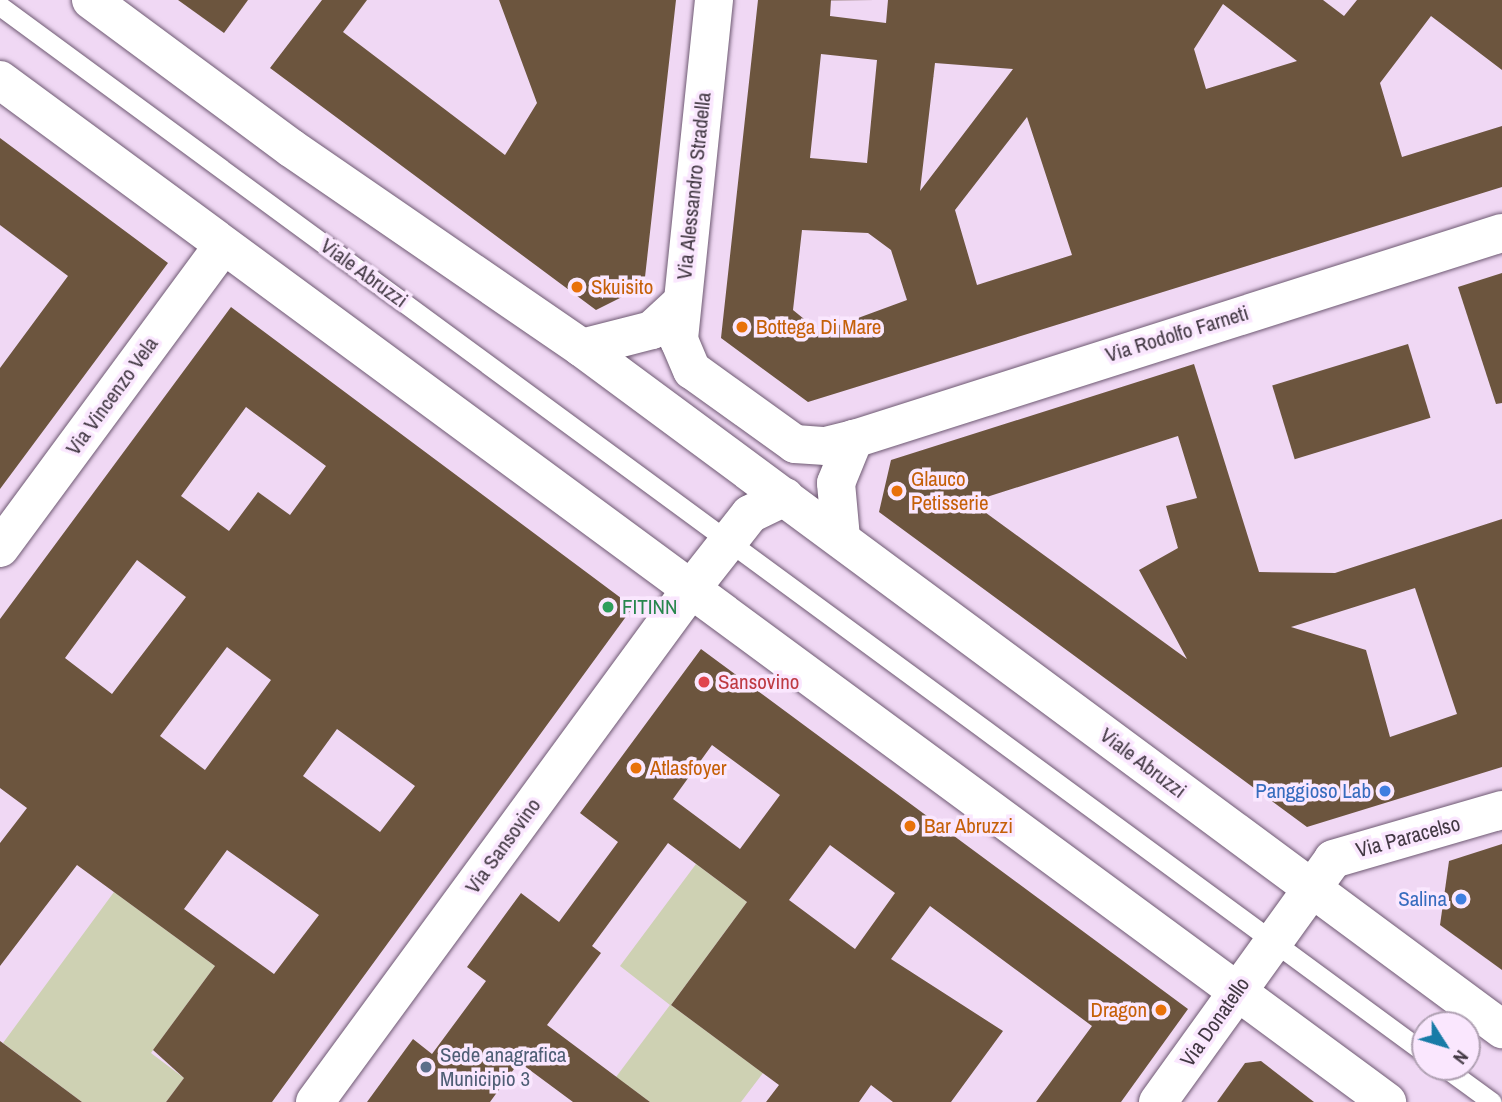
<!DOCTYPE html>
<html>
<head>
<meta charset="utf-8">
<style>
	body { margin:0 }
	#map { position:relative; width:1502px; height:1102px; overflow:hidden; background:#f0d8f4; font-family:"Archivo Narrow",sans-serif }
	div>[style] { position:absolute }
	.green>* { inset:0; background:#ced1b3 }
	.building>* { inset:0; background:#6c553e; transform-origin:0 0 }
	.roads { filter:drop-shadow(0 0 2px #6e5972) drop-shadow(0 0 2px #6e5972) }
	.lane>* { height:19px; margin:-9.5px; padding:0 9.5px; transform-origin:9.5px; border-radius:9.5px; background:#fff }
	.street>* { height:38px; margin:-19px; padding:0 19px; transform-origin:19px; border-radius:19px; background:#fff }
	.primary>* { height:38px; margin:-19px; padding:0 19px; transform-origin:19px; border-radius:19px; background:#fff }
	.dots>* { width:19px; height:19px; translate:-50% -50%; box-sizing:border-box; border:4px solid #fae7fe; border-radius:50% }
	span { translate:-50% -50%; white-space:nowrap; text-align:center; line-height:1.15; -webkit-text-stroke:7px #fae7fe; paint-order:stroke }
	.street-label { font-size:21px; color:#423843 }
	.food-label { font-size:21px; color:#c56008 }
	.left { translate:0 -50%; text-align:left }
	.right { translate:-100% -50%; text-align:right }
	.leisure-label { font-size:21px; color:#27864d }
	.health-label { font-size:21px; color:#be3a42 }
	.shop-label { font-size:21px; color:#366cbe }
	.service-label { font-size:21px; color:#4e5e75 }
	.north { position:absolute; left:1411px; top:1011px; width:70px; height:70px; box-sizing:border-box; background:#fae7fe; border:2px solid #b0a1b3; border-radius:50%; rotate:127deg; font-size:19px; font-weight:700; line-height:28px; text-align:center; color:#423843 }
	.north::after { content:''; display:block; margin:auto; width:24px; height:32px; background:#187ba7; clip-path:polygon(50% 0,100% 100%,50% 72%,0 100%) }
</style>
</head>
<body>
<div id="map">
	<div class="green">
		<div style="clip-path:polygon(696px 864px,747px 902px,671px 1005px,763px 1073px,741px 1102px,650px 1102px,616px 1077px,670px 1005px,620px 966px)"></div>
		<div style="clip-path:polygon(114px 892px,215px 966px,151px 1053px,184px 1078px,166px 1102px,82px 1102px,3px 1043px)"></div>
	</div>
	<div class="building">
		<div style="clip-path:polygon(178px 0,248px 0,224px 33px)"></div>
		<div style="clip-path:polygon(322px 0,367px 0,343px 32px,505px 155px,537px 103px,499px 0,676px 0,644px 286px,596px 310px,270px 68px)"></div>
		<div style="clip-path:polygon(evenodd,758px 0,831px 0,830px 16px,886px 23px,888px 0,1323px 0,1344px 16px,1357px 0,1502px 0,1502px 70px,1431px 16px,1380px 83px,1402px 157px,1502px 126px,1502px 187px,808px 402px,721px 338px,758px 0,1223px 4px,1297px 61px,1206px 89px,1194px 49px,1223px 4px,758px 0,821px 54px,877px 60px,867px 163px,810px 158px,821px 54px,758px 0,935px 63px,1013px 69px,920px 191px,935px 63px,758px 0,1027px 117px,1072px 255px,977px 285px,955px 210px,1027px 117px,758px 0,802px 230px,868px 233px,891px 250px,907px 300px,820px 332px,793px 310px,802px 230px)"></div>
		<div style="clip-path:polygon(0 138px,168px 263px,0 489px,0 368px,68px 276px,0 225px)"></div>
		<div style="clip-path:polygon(1502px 273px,1502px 403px,1496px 404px,1458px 287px)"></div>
		<div style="clip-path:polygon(evenodd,231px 307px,633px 607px,272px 1102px,166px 1102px,184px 1078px,153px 1050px,215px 966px,77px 865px,0 966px,0 843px,27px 808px,0 788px,0 619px,231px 307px,246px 407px,326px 466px,290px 515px,258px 492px,229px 531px,181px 496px,246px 407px,231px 307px,137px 560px,186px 597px,112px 694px,65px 658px,137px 560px,231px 307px,227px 647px,271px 680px,205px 770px,160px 736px,227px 647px,231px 307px,337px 729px,415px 786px,380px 832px,303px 776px,337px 729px,231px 307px,227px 850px,319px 915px,274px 974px,184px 909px,227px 850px)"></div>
		<div style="left:1408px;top:344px;width:77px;height:142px;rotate:73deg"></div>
		<div style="clip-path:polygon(evenodd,1194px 364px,1259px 572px,1335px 573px,1502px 519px,1502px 767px,1307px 827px,879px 512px,891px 460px,1194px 364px,1178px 436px,1197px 498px,1166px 506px,1178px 548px,1139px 570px,1187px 659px,971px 502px,1178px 436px,1194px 364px,1415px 588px,1457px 714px,1390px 737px,1366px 650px,1291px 627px,1415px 588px)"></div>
		<div style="clip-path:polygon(evenodd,701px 649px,1188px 1009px,1121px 1102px,1036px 1102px,1092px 1026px,930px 906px,891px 959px,1003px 1031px,951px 1102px,893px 1102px,871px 1085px,859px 1102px,766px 1102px,779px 1085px,671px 1005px,747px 902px,668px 843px,592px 946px,601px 953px,547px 1025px,650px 1102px,573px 1102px,519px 1062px,490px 1102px,367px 1102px,413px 1039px,432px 1054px,486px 981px,467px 967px,521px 893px,559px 922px,618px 842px,580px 813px,701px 649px,712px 745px,780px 795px,740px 849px,673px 799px,712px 745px,701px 649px,830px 845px,895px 893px,855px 949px,789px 900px,830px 845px)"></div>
		<div style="clip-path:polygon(1502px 844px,1502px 970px,1440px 925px,1449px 861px)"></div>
		<div style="clip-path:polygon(0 1041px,82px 1102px,0 1102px)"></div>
		<div style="clip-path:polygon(1261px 1061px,1314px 1102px,1217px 1102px,1245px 1063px)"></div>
	</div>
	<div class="roads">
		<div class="lane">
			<div style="left:0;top:6px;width:1768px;rotate:36.31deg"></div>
			<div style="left:1444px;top:1067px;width:59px;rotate:36.1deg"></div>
		</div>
		<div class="street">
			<div style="left:714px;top:0;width:342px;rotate:95.9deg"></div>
			<div style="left:679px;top:340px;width:33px;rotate:67deg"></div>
			<div style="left:692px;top:370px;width:127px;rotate:35.7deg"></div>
			<div style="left:795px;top:444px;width:31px;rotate:4deg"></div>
			<div style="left:826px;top:446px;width:29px;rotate:-14deg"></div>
			<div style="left:854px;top:439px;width:680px;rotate:-17.64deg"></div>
			<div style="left:582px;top:348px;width:72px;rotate:-14.4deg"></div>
			<div style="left:652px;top:330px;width:41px;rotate:-43deg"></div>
			<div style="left:841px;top:538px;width:55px;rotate:-95.2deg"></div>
			<div style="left:836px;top:483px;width:48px;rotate:-67.8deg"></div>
			<div style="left:0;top:548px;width:376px;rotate:-53.6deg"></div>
			<div style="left:315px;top:1102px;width:636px;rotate:-53.76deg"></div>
			<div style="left:1158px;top:1102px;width:299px;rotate:-54.2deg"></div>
			<div style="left:1333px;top:859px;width:176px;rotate:-16.2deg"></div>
		</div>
		<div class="primary">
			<div style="left:91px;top:0;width:249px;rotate:36.5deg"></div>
			<div style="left:291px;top:148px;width:353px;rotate:34.5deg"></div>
			<div style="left:582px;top:348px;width:1145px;rotate:36.51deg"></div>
			<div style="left:0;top:80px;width:1723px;rotate:36.38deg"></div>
			<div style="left:691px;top:589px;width:95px;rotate:-51.8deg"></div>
			<div style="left:750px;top:514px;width:39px;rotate:-26deg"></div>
		</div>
	</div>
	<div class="dots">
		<div style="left:577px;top:287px;background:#e8710a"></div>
		<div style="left:742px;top:327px;background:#e8710a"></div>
		<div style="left:897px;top:491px;background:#e8710a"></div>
		<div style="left:608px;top:607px;background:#2e9e5b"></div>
		<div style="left:704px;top:682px;background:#e0444e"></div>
		<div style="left:636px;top:768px;background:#e8710a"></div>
		<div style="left:1385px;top:791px;background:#3f7fe0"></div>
		<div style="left:910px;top:826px;background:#e8710a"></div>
		<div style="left:1461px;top:899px;background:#3f7fe0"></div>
		<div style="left:1161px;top:1010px;background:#e8710a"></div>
		<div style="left:426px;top:1067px;background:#5c6f8a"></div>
	</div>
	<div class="street-label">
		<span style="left:694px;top:186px;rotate:-84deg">Via Alessandro Stradella</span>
		<span style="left:364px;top:273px;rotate:36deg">Viale Abruzzi</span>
		<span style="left:1177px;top:334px;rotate:-17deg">Via Rodolfo Farneti</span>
		<span style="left:112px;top:396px;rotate:-54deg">Via Vincenzo Vela</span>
		<span style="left:1143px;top:763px;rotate:37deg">Viale Abruzzi</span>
		<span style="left:1408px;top:837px;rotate:-15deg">Via Paracelso</span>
		<span style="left:503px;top:846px;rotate:-54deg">Via Sansovino</span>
		<span style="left:1215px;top:1022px;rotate:-55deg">Via Donatello</span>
	</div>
	<div class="food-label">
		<span class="left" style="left:591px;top:287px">Skuisito</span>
		<span class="left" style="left:756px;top:327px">Bottega Di Mare</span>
		<span class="left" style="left:911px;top:491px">Glauco<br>Petisserie</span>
		<span class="left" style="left:650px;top:768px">Atlasfoyer</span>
		<span class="left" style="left:924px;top:826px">Bar Abruzzi</span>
		<span class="right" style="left:1147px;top:1010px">Dragon</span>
	</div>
	<div class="leisure-label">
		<span class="left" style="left:622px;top:607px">FITINN</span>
	</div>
	<div class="health-label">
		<span class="left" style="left:718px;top:682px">Sansovino</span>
	</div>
	<div class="shop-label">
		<span class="right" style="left:1371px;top:791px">Panggioso Lab</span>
		<span class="right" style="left:1447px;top:899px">Salina</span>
	</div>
	<div class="service-label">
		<span class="left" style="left:440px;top:1067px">Sede anagrafica<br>Municipio 3</span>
	</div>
	<div class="north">N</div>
</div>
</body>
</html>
